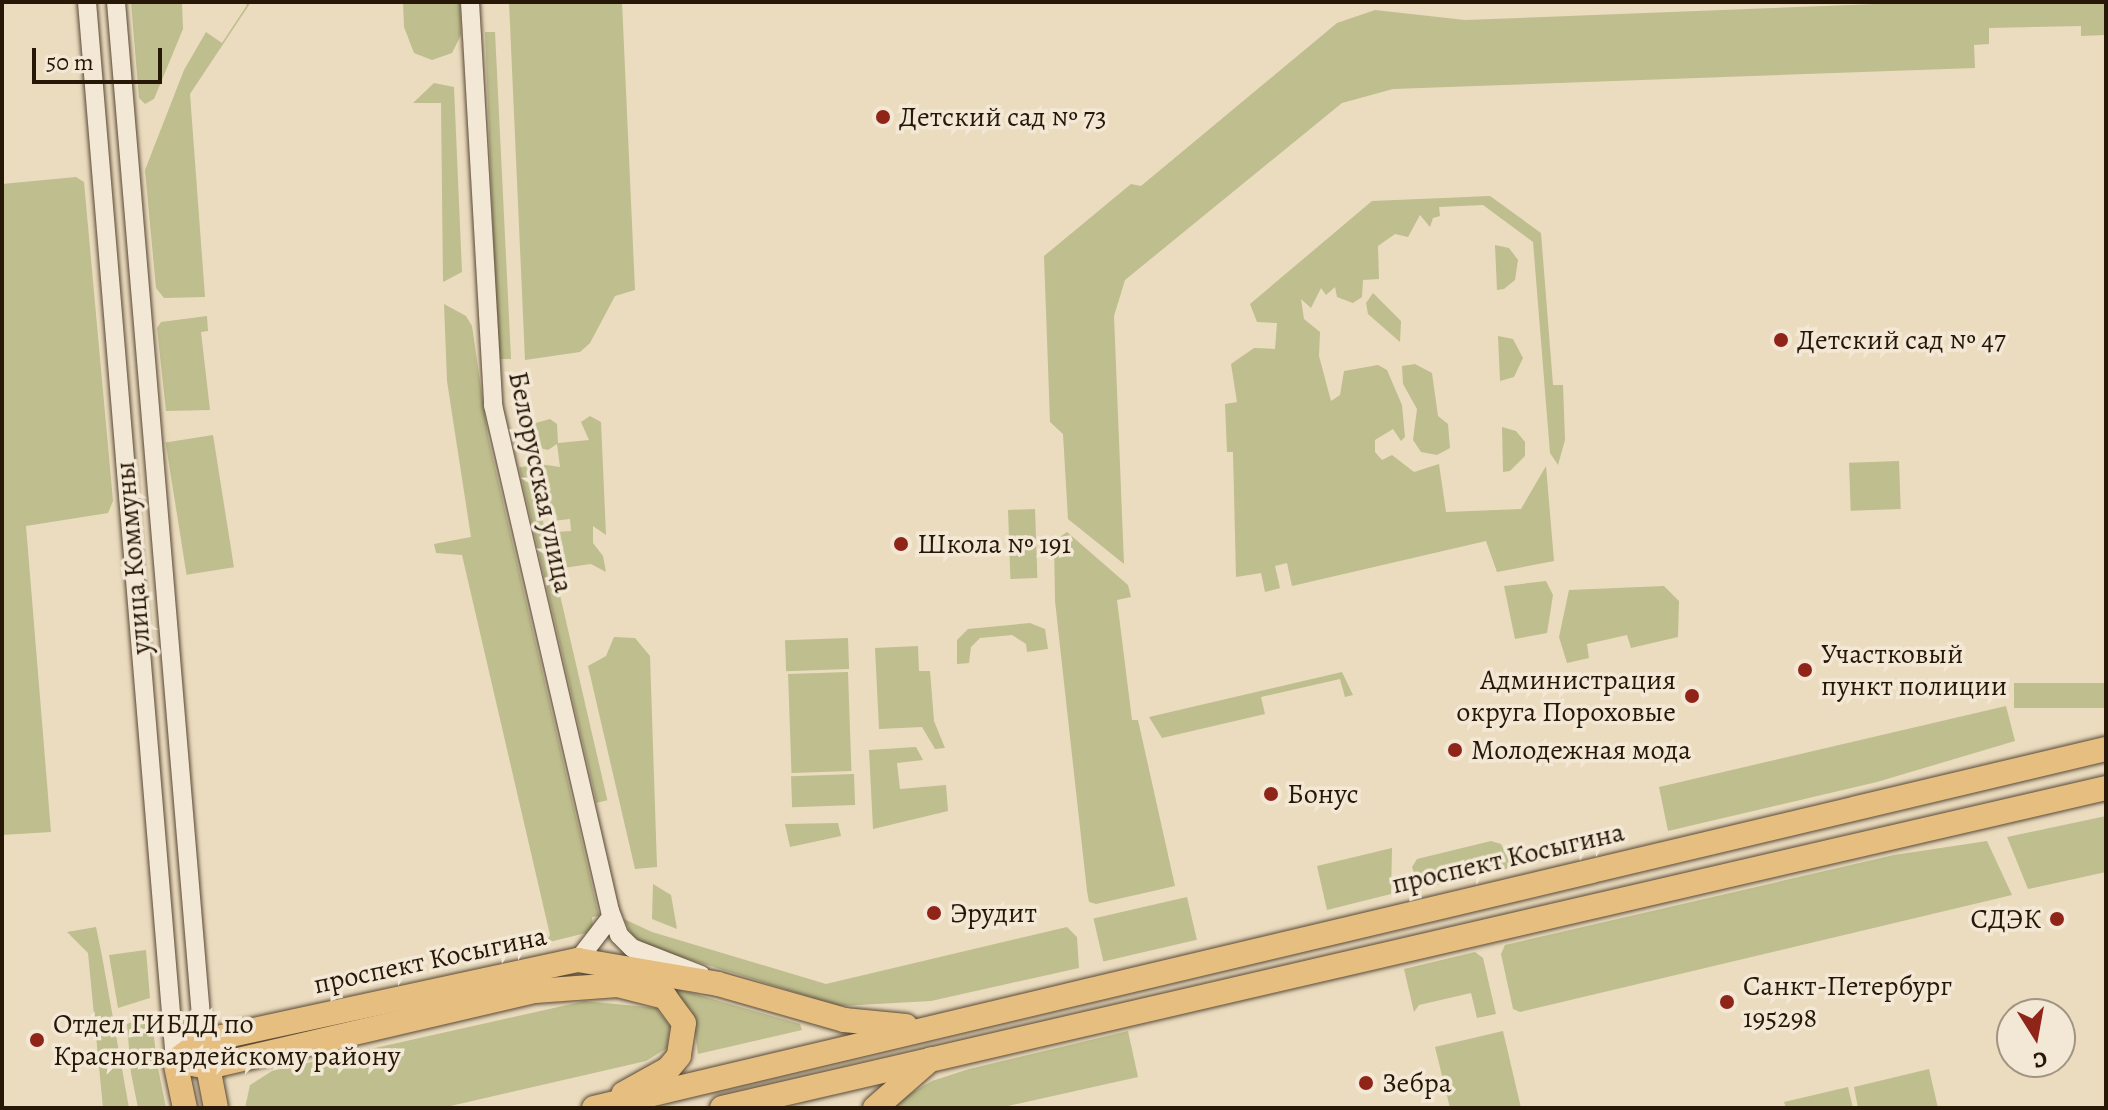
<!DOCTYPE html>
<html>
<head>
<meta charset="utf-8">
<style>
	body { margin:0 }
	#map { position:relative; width:2108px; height:1110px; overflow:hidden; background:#ebdcbf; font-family:Alegreya,serif }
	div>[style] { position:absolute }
	.green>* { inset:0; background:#bebe8e; transform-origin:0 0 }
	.roads { filter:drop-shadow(0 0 2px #584835) drop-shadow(0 0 2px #584835) }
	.minor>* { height:18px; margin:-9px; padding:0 9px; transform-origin:9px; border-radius:9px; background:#f2e8d5 }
	.major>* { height:24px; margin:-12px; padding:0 12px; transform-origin:12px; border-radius:12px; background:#e6be80 }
	.dots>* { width:22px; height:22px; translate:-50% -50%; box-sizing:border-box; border:4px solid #f2e8d5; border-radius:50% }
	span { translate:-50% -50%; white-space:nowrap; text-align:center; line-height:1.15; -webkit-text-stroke:7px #f2e8d5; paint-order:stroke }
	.poi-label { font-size:28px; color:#271707 }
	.left { translate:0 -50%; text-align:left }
	.right { translate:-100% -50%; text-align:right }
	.street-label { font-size:28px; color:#271707 }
	.frame { position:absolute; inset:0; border:4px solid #271707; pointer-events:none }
	.north { position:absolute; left:1996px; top:998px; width:80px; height:80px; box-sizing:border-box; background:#f2e8d5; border:2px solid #a19483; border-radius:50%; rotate:169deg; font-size:22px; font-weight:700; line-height:32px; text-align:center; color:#271707 }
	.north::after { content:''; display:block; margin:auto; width:28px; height:36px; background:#8f2418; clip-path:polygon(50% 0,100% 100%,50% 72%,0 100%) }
	.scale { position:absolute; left:32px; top:48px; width:130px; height:36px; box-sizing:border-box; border:4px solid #271707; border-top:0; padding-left:10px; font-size:24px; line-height:28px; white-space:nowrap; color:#271707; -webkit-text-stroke:6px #f2e8d5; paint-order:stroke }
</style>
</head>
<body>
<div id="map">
	<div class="green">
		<div style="clip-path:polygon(131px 2px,182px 2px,183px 29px,154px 99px,145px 104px,139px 98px)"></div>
		<div style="clip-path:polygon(243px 2px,251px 2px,190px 94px,205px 297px,164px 298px,156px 288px,145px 170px,184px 70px,206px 32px,222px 43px,247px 5px)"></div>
		<div style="clip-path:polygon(403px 2px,460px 2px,461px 35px,452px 53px,432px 60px,414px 53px,404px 27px)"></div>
		<div style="clip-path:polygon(509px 2px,622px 2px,635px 290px,615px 296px,590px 343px,580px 352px,525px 360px)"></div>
		<div style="clip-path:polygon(1929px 2px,2106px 2px,2105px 35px,2081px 36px,2081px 26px,1989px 28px,1989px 44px,1974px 45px,1975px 68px,1393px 89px,1342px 103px,1125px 280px,1114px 316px,1124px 564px,1068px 519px,1063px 434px,1050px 422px,1044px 256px,1131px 184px,1141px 186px,1337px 23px,1375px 10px,1465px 20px)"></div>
		<div style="clip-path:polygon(485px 32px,495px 32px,511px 359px,500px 359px,497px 330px)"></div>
		<div style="clip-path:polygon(434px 83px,454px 87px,462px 272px,443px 282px,441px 103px,413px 103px)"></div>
		<div style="clip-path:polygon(76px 177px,84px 182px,113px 501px,108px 513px,26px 526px,51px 832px,2px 835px,2px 184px)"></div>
		<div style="clip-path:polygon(1490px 196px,1541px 233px,1553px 385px,1563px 385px,1565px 440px,1558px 465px,1550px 453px,1533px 242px,1483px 205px,1439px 207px,1440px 216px,1433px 218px,1430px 227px,1420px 215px,1408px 237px,1395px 234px,1378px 246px,1379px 279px,1363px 280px,1362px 297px,1353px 303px,1337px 297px,1335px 287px,1326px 295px,1321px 288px,1311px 308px,1301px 299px,1304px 319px,1320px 332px,1319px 356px,1331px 401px,1340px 395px,1344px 371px,1378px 365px,1387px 370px,1402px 405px,1405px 437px,1401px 441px,1393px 429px,1375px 440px,1375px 452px,1382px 460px,1392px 455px,1414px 472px,1439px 464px,1446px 512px,1521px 509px,1546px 466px,1554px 561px,1497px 572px,1486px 541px,1292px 586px,1287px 563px,1275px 566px,1280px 588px,1265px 592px,1261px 573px,1236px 577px,1233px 452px,1227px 452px,1225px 404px,1237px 402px,1231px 364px,1254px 348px,1275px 349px,1277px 323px,1257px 322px,1250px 304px,1372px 201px)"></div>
		<div style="clip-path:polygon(1495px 245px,1509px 248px,1518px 260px,1515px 280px,1504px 289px,1497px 290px)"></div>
		<div style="clip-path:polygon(1373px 293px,1401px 321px,1400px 342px,1368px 314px,1366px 303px)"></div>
		<div style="clip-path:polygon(444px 304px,466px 316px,472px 326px,488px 437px,599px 916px,592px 917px,593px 926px,586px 933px,545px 943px,550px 935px,462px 555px,436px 553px,434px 544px,471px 537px,447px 381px)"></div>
		<div style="clip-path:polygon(207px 316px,208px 331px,201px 332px,210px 410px,166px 411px,157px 328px,161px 322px)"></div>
		<div style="clip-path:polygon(1498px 336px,1513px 339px,1523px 358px,1514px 377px,1500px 381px)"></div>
		<div style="clip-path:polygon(1415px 364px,1432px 373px,1438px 416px,1448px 424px,1450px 448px,1437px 455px,1421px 452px,1413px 440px,1417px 409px,1403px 384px,1402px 366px)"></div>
		<div style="clip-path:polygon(590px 416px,601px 422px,606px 535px,593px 526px,593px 543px,603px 556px,606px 572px,591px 564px,563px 568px,555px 532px,571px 531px,570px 519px,553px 521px,540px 464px,560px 467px,557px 444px,548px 450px,536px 447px,532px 424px,550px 419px,557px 424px,558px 443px,589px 440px,581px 422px)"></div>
		<div style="clip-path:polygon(1502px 427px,1516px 431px,1525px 442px,1525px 456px,1510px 471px,1503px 472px)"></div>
		<div style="left:213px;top:435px;width:134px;height:48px;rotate:81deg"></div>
		<div style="left:1899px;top:461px;width:48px;height:50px;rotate:88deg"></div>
		<div style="left:530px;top:465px;width:344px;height:11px;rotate:77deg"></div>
		<div style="left:1035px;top:509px;width:69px;height:27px;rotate:88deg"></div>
		<div style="clip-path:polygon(1067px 532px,1128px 585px,1131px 597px,1117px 600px,1132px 720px,1138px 720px,1175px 886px,1096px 904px,1089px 902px,1087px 891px,1055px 601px,1054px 541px)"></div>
		<div style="clip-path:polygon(1546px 581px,1553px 595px,1547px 633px,1515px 639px,1504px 586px)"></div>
		<div style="clip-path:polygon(1664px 586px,1679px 601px,1678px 637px,1631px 648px,1627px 635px,1587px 644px,1589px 658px,1567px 663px,1559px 637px,1569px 590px)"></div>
		<div style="clip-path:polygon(1030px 623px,1045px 629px,1048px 649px,1027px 652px,1026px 644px,1012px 635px,980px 638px,971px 647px,969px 663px,957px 664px,957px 640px,968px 629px)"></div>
		<div style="clip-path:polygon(614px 637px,635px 638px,650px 656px,657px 867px,635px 869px,588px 666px,606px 656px)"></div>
		<div style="left:848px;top:638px;width:31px;height:63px;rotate:88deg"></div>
		<div style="clip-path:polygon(918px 646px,919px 671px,930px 671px,934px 721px,945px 748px,935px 749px,922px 727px,879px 729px,875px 648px)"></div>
		<div style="left:848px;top:672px;width:99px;height:60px;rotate:88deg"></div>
		<div style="clip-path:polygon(1342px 672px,1353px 695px,1345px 697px,1340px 679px,1261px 697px,1265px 714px,1162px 738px,1149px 717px)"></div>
		<div style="left:2106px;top:683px;width:25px;height:92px;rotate:90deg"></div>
		<div style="clip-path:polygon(2006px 706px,2015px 741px,1877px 782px,1668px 831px,1659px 787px)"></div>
		<div style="clip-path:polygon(916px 747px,923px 760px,897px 763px,900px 789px,946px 785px,948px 811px,873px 829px,869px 750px)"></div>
		<div style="left:854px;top:774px;width:31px;height:63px;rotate:88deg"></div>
		<div style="clip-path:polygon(2106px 816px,2106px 872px,2028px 889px,2007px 837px)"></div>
		<div style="clip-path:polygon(838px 823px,841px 836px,790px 847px,785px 824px)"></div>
		<div style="clip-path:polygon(1615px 837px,1624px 841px,1428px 887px,1416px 880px,1412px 867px,1417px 859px,1491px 841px,1501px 844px,1510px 863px)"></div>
		<div style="clip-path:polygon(1987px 841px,2012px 895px,1520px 1012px,1513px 1009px,1501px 954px,1505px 945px,1894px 855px)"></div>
		<div style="clip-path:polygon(1392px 848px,1391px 894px,1327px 910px,1317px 866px)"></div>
		<div style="clip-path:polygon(653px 884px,671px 895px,677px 929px,652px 919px)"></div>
		<div style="left:1187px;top:897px;width:44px;height:96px;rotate:77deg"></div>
		<div style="clip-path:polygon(624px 919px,652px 932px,826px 984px,1067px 927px,1077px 937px,1079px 968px,931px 1001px,840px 1006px,649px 947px,632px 935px)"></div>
		<div style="clip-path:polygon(96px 927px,102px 956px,129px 1108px,103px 1108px,88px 953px,67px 932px)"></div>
		<div style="clip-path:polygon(146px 950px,150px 998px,118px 1008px,109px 955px)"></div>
		<div style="clip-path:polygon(1475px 952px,1483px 958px,1496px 1014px,1477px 1018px,1471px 993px,1419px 1005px,1414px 1012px,1404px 969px)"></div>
		<div style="clip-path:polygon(667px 986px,800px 1024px,802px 1030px,698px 1054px,692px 1011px)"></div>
		<div style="clip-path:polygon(585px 1001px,656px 1008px,670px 1026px,667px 1048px,646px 1061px,442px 1108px,245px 1108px,250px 1085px,272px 1071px)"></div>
		<div style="clip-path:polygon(151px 1015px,158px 1068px,166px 1108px,138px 1108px,131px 1073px,127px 1024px)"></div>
		<div style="clip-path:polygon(1128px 1031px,1138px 1077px,999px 1108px,886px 1108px,932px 1081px,969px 1069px)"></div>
		<div style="clip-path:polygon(1503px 1031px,1521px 1108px,1450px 1108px,1435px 1047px)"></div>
		<div style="clip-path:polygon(1929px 1069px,1938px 1108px,1858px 1108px,1854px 1087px)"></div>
		<div style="clip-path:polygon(1848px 1087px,1853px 1108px,1786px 1108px,1784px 1102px)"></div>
	</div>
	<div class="roads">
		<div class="minor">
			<div style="left:87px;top:2px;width:1063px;rotate:85.25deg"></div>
			<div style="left:116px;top:2px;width:1043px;rotate:85.21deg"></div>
			<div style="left:470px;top:2px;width:404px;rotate:86.7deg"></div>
			<div style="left:493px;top:405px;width:519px;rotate:76.98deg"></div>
			<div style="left:610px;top:911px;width:26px;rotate:69deg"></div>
			<div style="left:619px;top:935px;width:18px;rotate:45deg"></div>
			<div style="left:632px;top:948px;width:74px;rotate:21.4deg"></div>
			<div style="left:578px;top:960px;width:54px;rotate:-52.5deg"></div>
		</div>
		<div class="major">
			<div style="left:205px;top:1051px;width:58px;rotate:79.1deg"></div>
			<div style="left:175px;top:1061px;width:34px;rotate:-36deg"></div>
			<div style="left:203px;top:1041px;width:384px;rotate:-12.2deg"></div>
			<div style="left:578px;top:960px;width:142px;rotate:9.7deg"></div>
			<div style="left:718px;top:984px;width:131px;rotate:15.9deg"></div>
			<div style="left:844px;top:1020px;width:62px;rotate:5.5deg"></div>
			<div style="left:175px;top:1061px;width:34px;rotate:10deg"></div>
			<div style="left:208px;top:1067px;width:336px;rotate:-13.1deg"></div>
			<div style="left:535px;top:991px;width:83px;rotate:-4.1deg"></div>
			<div style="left:618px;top:985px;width:49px;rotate:14.3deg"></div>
			<div style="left:665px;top:997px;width:32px;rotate:54deg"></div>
			<div style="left:684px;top:1023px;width:33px;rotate:99deg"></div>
			<div style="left:679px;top:1056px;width:17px;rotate:130deg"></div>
			<div style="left:668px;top:1069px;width:51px;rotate:150.9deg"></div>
			<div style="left:175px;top:1061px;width:48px;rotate:78deg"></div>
			<div style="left:594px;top:1108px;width:1554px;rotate:-13.36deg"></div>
			<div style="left:722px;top:1108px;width:1421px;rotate:-13.02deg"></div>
			<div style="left:875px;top:1108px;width:74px;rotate:-41.2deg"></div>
		</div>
	</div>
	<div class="dots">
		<div style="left:883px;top:117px;background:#8f2418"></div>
		<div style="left:1781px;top:340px;background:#8f2418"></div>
		<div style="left:901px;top:544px;background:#8f2418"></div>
		<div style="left:1805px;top:670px;background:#8f2418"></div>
		<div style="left:1692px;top:696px;background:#8f2418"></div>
		<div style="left:1455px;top:750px;background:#8f2418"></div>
		<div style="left:1271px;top:794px;background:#8f2418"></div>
		<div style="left:934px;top:913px;background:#8f2418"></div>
		<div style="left:2057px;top:919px;background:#8f2418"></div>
		<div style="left:1727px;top:1002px;background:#8f2418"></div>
		<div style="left:37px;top:1040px;background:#8f2418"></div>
		<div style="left:1366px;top:1083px;background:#8f2418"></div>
	</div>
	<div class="poi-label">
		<span class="left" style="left:899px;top:117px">Детский сад № 73</span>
		<span class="left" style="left:1797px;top:340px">Детский сад № 47</span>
		<span class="left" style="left:917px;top:544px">Школа № 191</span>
		<span class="left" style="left:1821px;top:670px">Участковый<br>пункт полиции</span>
		<span class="right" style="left:1676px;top:696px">Администрация<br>округа Пороховые</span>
		<span class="left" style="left:1471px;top:750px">Молодежная мода</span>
		<span class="left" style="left:1287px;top:794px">Бонус</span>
		<span class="left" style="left:950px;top:913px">Эрудит</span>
		<span class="right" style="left:2041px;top:919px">СДЭК</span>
		<span class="left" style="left:1743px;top:1002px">Санкт-Петербург<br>195298</span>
		<span class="left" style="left:53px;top:1040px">Отдел ГИБДД по<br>Красногвардейскому району</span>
		<span class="left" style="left:1382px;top:1083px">Зебра</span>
	</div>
	<div class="street-label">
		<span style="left:541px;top:482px;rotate:78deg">Белорусская улица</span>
		<span style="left:133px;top:558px;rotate:-95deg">улица Коммуны</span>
		<span style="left:1508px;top:858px;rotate:-13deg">проспект Косыгина</span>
		<span style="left:430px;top:960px;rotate:-12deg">проспект Косыгина</span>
	</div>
	<div class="frame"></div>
	<div class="north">С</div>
	<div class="scale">50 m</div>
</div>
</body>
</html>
